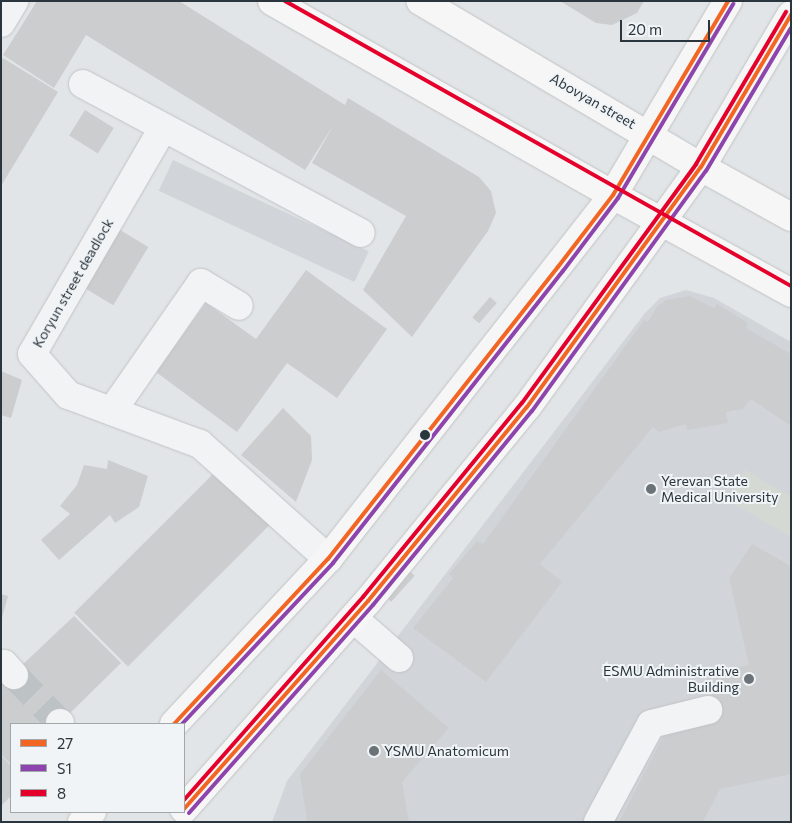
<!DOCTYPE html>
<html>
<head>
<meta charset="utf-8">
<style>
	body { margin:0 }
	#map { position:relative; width:792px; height:823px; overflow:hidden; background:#e2e5e7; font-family:Commissioner,"Noto Sans Armenian",sans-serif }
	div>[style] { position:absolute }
	.built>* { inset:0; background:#d1d5da; transform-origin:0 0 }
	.green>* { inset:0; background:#d4dad3 }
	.building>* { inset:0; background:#cbcdcf; transform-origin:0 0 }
	.minor-tunnel>* { height:28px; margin-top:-14px; transform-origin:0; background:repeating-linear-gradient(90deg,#bdc2c5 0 28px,transparent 0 42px) }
	.roads { filter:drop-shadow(0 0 1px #c1c3c5) drop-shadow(0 0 1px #c1c3c5) }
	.minor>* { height:28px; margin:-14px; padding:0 14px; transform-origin:14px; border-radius:14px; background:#f1f3f4 }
	.major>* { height:28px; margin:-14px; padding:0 14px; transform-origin:14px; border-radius:14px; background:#f6f6f6 }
	.highway>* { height:28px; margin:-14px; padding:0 14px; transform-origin:14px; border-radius:14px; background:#f6f6f6 }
	.bus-1>* { height:4px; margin:-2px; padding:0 2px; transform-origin:2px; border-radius:2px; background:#f26522 }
	.bus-2>* { height:4px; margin:-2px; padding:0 2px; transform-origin:2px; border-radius:2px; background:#8e44ad }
	.bus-3>* { height:4px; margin:-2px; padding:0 2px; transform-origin:2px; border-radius:2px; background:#e4002b }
	.dots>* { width:14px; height:14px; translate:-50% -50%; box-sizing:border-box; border:2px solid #f0f4f6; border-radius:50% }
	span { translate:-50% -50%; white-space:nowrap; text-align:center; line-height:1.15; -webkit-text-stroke:4px #f0f4f6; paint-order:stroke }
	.street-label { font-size:14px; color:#2b353e }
	.poi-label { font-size:14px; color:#2b353e }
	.left { translate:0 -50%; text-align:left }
	.right { translate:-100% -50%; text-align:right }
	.frame { position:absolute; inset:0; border:2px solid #2b353e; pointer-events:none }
	.legend { position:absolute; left:10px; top:723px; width:175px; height:90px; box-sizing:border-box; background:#f0f4f6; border:1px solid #a1a8ac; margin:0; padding:6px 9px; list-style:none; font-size:15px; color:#2b353e }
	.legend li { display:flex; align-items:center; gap:10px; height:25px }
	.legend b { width:25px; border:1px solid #a1a8ac }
	.scale { position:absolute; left:620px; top:20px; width:90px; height:22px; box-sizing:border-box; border:2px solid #2b353e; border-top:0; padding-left:6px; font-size:15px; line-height:18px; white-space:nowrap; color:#2b353e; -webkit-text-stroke:4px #f0f4f6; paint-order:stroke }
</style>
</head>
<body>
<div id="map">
	<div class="built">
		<div style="left:173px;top:160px;width:216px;height:34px;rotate:25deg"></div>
		<div style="clip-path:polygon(686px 290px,714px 298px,791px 342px,791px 822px,272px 822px,287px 781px,645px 313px,660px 298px)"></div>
	</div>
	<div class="green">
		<div style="clip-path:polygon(745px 470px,791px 497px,791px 537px,728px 500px)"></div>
	</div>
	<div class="building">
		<div style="clip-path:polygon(37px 1px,179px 1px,345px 105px,348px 98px,479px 177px,491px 191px,496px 213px,488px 231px,412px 337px,363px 290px,406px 216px,312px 163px,334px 124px,305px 170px,86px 35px,54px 88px,3px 55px)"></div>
		<div style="clip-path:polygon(560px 1px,644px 1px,637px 13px,612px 25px,596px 23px)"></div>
		<div style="clip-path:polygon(3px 58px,58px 92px,1px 186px,1px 62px)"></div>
		<div style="left:85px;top:110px;width:34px;height:30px;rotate:32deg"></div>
		<div style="left:120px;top:230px;width:33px;height:68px;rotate:31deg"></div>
		<div style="clip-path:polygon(306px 270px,387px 329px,337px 398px,287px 363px,237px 432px,156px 372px,206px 303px,256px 339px)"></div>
		<div style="clip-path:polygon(690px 296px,714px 308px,717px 304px,748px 323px,746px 328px,791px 354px,791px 426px,751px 399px,743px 409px,726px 412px,728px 423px,687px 430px,686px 424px,659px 432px,653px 427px,540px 564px,562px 582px,486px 682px,413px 628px,453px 578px,449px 574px,477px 541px,483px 544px,644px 320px,648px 322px,657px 307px,666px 300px)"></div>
		<div style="left:490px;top:297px;width:9px;height:27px;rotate:41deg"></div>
		<div style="clip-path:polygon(1px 371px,22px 380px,11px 418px,1px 415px)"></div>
		<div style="clip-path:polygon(283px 408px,311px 436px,312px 460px,296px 502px,241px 455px)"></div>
		<div style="clip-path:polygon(108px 460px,148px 476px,139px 507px,115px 523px,110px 515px,59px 560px,41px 540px,70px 514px,60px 506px,77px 485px,84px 465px,107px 469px)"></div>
		<div style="left:217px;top:470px;width:76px;height:202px;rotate:45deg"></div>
		<div style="clip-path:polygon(752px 544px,791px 566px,791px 774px,720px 789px,703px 822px,619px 822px,665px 733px,719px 721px,706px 674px,749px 665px,729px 578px)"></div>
		<div style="left:405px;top:567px;width:13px;height:35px;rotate:42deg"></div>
		<div style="clip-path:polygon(1px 594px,8px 596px,2px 618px,1px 617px)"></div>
		<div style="clip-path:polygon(74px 616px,121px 663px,59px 724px,11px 724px,11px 765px,1px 754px,1px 685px)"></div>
		<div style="clip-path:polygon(381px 670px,449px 728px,402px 782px,409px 822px,307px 822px,300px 774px)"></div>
		<div style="clip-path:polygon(1px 755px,11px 766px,11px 796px,1px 806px)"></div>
	</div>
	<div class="minor-tunnel">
		<div style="left:14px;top:675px;width:66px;rotate:46.2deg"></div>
	</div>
	<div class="roads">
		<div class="minor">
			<div style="left:1px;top:23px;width:26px;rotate:-59deg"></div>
			<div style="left:83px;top:84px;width:315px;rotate:28.2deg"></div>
			<div style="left:163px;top:128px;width:261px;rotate:120.1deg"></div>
			<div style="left:32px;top:354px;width:55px;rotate:48.7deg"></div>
			<div style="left:68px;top:395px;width:141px;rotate:20.4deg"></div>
			<div style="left:200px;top:444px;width:172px;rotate:41.9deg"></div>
			<div style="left:112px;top:411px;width:156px;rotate:-55.2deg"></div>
			<div style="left:201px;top:283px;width:44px;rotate:31.2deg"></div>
			<div style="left:353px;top:618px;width:61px;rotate:41deg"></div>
			<div style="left:1px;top:667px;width:4px;rotate:-45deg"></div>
			<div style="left:4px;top:664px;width:15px;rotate:48deg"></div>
			<div style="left:60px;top:723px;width:1px;rotate:90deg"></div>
			<div style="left:598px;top:822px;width:111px;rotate:-61.6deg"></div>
			<div style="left:651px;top:724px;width:59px;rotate:-13.8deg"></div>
		</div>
		<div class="major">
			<div style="left:174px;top:724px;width:226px;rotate:-47deg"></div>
			<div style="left:328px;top:559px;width:462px;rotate:-51.9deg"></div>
			<div style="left:613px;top:195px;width:392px;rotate:-150.4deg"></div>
			<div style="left:184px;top:809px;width:278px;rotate:-48.5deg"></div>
			<div style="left:368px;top:601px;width:251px;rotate:-50.7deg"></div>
			<div style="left:527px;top:407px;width:296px;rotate:-54.1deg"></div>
			<div style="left:701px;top:167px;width:326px;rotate:-149.4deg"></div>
			<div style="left:82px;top:822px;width:14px;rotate:-45deg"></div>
		</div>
		<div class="highway">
			<div style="left:728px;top:1px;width:226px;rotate:120.7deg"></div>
			<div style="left:613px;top:195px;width:203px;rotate:28.8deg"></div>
			<div style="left:791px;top:15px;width:177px;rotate:120.6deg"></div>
			<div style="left:701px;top:167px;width:103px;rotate:29.1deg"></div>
		</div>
	</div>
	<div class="bus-1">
		<div style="left:174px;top:724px;width:226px;rotate:-47deg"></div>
		<div style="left:328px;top:559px;width:372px;rotate:-51.8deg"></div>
		<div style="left:558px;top:267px;width:91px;rotate:-52.6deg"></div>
		<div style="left:613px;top:195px;width:226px;rotate:-59.3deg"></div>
		<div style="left:184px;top:809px;width:278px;rotate:-48.5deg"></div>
		<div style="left:368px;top:601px;width:251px;rotate:-50.7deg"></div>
		<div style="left:527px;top:407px;width:296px;rotate:-54.1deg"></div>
		<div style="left:701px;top:167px;width:177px;rotate:-59.4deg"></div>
	</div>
	<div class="bus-2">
		<div style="left:182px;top:724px;width:221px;rotate:-46.8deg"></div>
		<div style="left:333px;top:563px;width:372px;rotate:-51.8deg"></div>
		<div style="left:563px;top:271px;width:91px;rotate:-53deg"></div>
		<div style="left:618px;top:198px;width:226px;rotate:-59.3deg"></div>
		<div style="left:189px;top:813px;width:278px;rotate:-48.5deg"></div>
		<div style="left:373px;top:605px;width:251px;rotate:-50.7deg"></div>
		<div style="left:532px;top:411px;width:296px;rotate:-54.1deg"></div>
		<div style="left:706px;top:171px;width:166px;rotate:-59.3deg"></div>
	</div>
	<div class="bus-3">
		<div style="left:285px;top:1px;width:581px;rotate:29.39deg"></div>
		<div style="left:184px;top:800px;width:271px;rotate:-48.6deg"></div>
		<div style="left:363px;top:597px;width:251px;rotate:-50.7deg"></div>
		<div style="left:522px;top:403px;width:296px;rotate:-53.9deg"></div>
		<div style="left:696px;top:164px;width:177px;rotate:-59.4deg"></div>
	</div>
	<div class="dots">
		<div style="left:425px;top:435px;background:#2b353e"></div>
		<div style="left:651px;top:489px;background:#6b7379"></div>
		<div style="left:749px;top:679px;background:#6b7379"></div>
		<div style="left:374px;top:751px;background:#6b7379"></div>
	</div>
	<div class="street-label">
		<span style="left:593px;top:101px;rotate:30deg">Abovyan street</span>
		<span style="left:73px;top:283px;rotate:-60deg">Koryun street deadlock</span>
	</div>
	<div class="poi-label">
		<span class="left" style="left:661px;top:489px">Yerevan State<br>Medical University</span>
		<span class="right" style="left:739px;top:679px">ESMU Administrative<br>Building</span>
		<span class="left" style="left:384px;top:751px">YSMU Anatomicum</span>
	</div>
	<div class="frame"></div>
	<ul class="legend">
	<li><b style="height:6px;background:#f26522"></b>27</li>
	<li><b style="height:6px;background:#8e44ad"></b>Տ1</li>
	<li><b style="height:6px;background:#e4002b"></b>8</li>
	</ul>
	<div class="scale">20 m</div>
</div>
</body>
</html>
